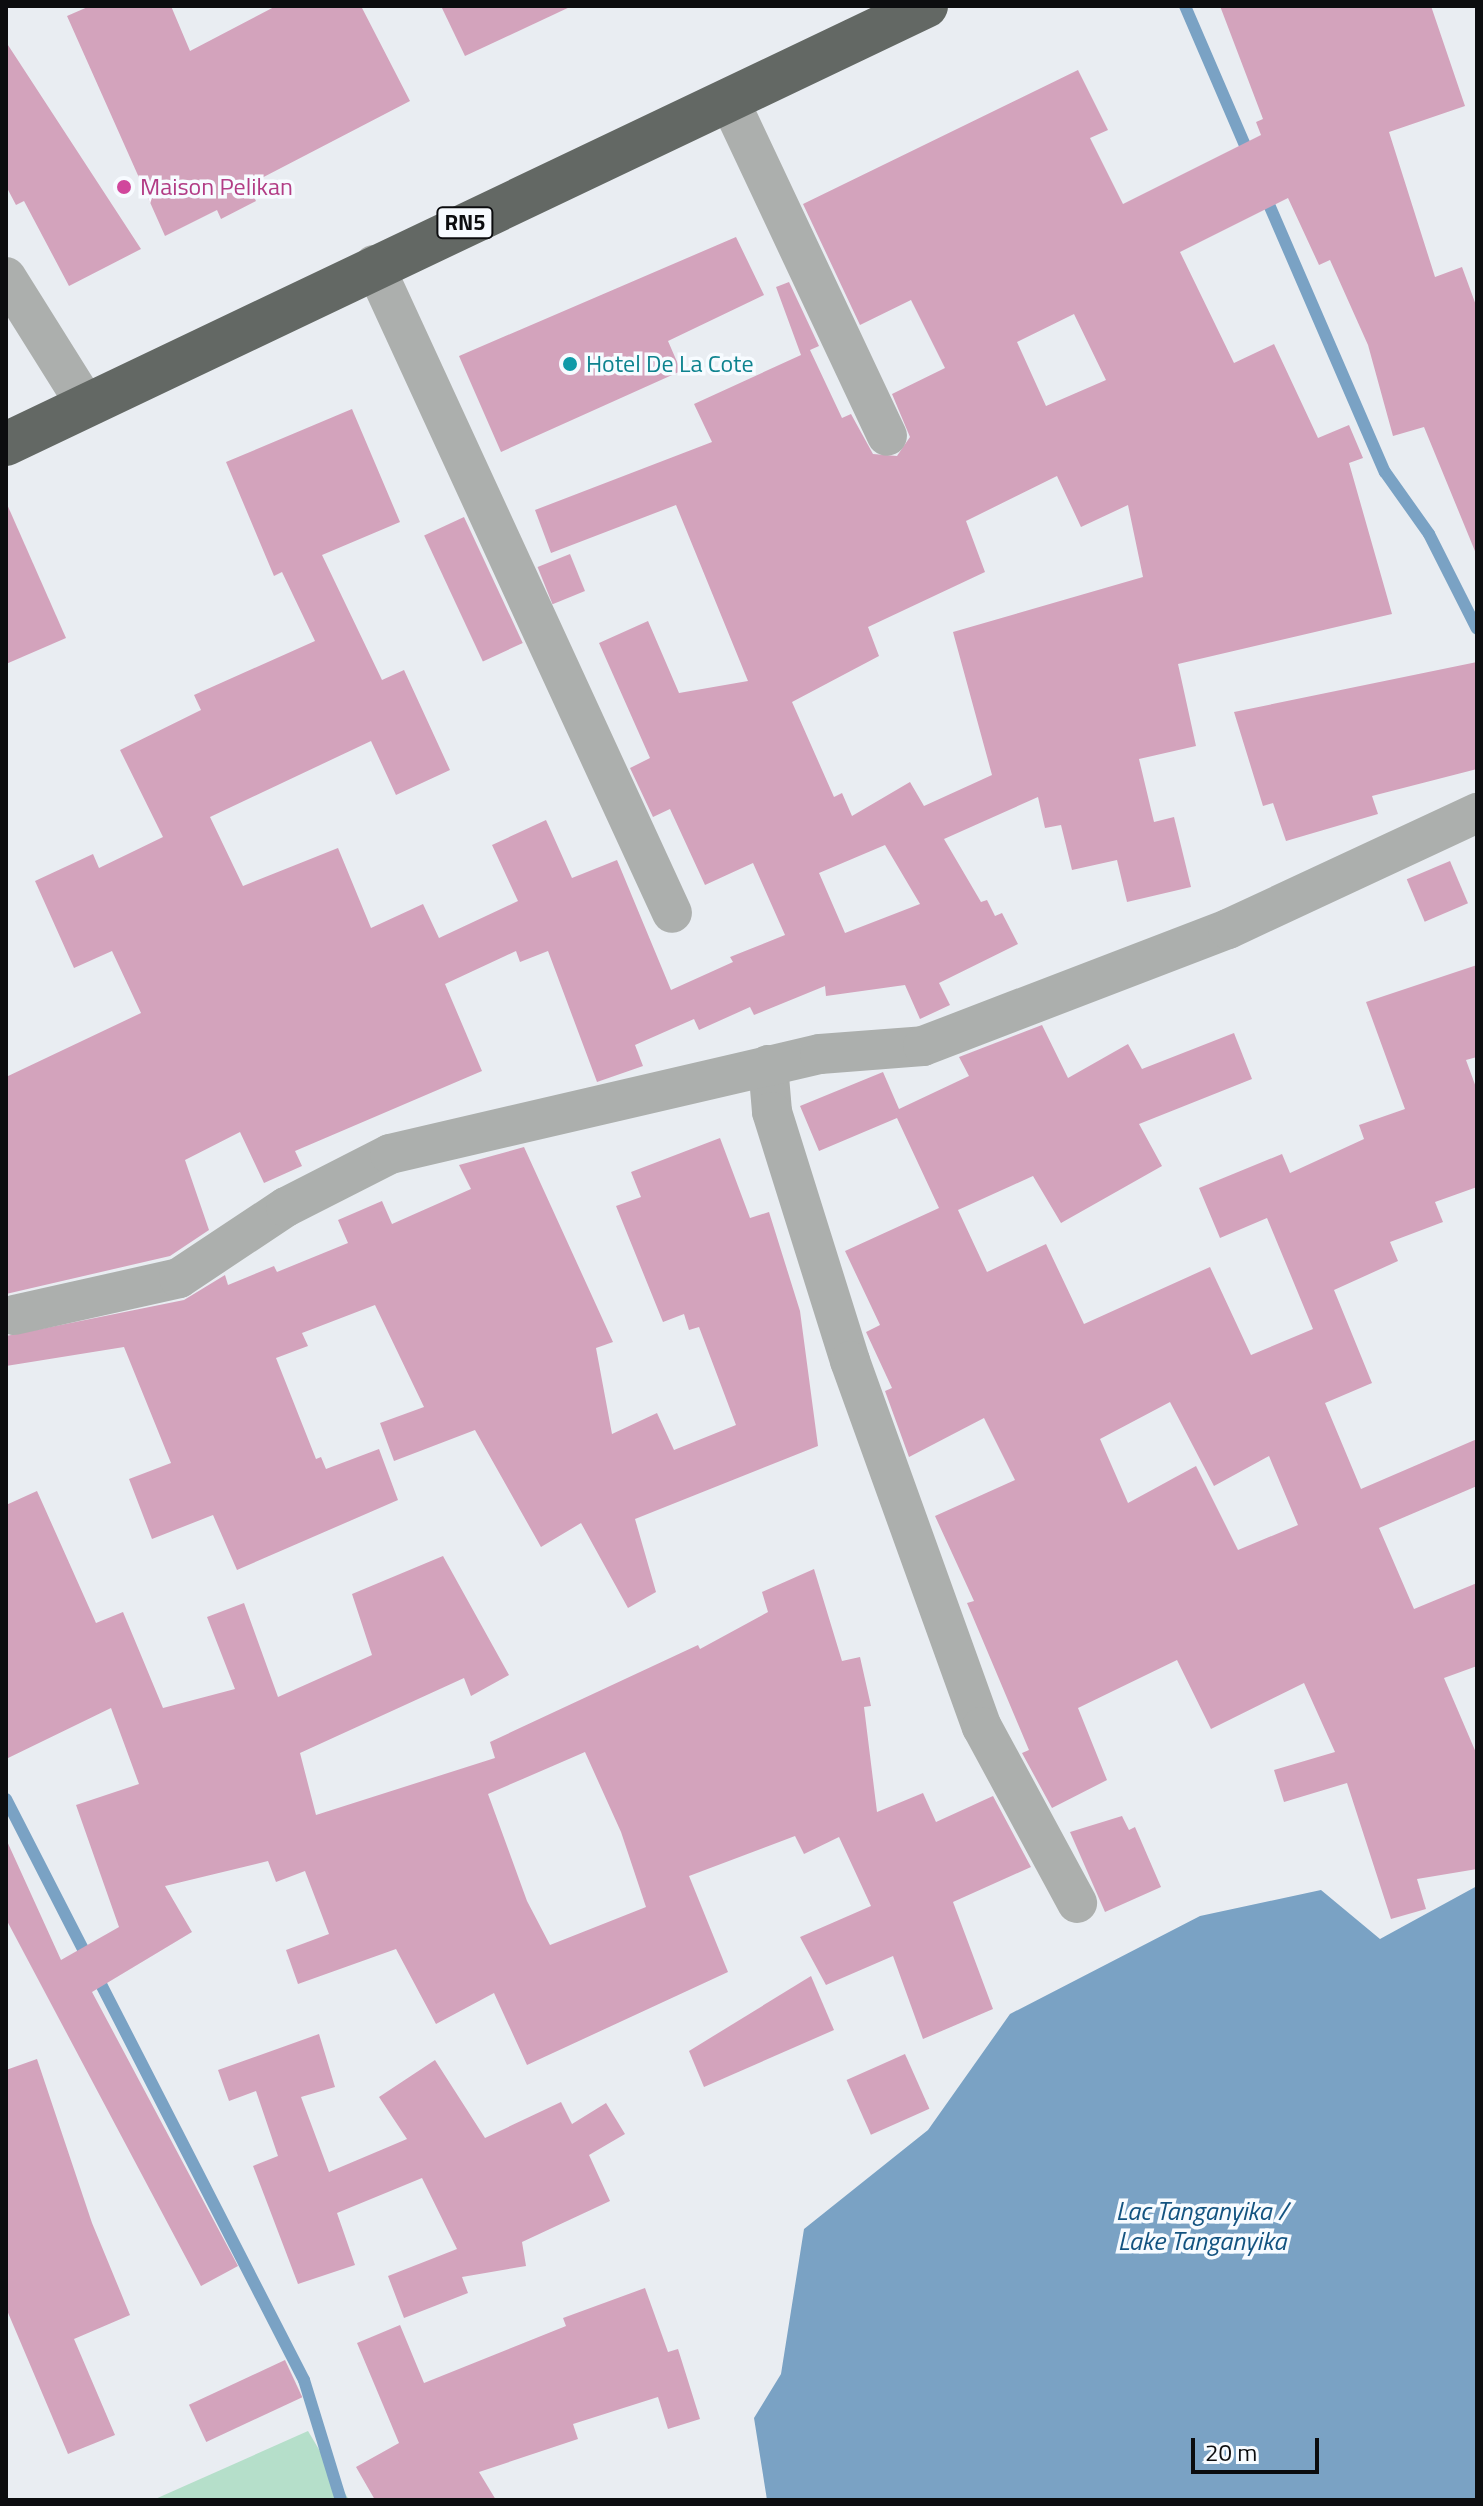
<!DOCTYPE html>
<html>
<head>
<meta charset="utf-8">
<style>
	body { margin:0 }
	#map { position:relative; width:1483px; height:2506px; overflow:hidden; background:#e9edf2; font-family:"Titillium Web",sans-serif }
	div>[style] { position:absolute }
	.green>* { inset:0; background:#b5dfca }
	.water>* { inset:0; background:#7aa2c4 }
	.stream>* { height:12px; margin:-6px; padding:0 6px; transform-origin:6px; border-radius:6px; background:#7aa2c4 }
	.building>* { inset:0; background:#d3a3bc; transform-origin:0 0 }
	.street>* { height:40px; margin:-20px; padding:0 20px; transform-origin:20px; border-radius:20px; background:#acafad }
	.highway>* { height:44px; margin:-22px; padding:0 22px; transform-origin:22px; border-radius:22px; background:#636864 }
	.dots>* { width:22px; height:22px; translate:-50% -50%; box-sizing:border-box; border:4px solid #f7fbff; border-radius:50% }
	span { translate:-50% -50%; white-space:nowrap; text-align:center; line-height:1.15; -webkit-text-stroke:7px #f7fbff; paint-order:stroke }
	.shield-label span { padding:2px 6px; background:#f7fbff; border:2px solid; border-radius:6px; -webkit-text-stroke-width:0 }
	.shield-label { font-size:22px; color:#0c0d0f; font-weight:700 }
	.hotel-label { font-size:24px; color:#b23c85 }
	.left { translate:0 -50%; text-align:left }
	.culture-label { font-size:24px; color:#0d838f }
	.water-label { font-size:26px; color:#135380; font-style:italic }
	.frame { position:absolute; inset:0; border:8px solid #0c0d0f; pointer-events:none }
	.scale { position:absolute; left:1191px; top:2438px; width:128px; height:36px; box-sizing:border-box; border:4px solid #0c0d0f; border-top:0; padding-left:10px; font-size:24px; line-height:28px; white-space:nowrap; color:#0c0d0f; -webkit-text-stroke:6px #f7fbff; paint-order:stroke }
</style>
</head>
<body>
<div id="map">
	<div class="green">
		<div style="clip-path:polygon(308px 2431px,349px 2500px,153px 2500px)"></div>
	</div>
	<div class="water">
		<div style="clip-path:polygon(1477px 1886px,1477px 2500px,767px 2500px,754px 2418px,781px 2374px,804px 2229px,928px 2130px,1010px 2014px,1200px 1916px,1321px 1890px,1380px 1939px)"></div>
	</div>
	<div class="stream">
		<div style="left:1185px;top:6px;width:164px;rotate:66.7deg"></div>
		<div style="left:1264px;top:193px;width:304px;rotate:66.6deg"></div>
		<div style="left:1385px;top:472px;width:76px;rotate:54.6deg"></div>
		<div style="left:1429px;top:534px;width:106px;rotate:63.2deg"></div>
		<div style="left:6px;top:1799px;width:653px;rotate:62.85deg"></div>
		<div style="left:304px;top:2380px;width:126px;rotate:72.9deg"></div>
	</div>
	<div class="building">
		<div style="clip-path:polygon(90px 6px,171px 6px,190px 51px,276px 6px,361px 6px,410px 101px,248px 185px,256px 201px,221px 219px,217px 210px,165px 236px,67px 16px)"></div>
		<div style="clip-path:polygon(441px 6px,572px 6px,465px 56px)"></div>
		<div style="clip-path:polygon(evenodd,1220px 6px,1431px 6px,1465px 106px,1389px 132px,1435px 277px,1462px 267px,1477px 308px,1477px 556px,1424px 427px,1393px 436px,1368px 345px,1330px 260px,1319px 265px,1288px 198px,1180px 252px,1234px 363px,1274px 344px,1318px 438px,1349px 425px,1363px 458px,1349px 463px,1392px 614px,1178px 664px,1196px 746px,1139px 759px,1154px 822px,1174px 817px,1191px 887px,1127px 902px,1117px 860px,1072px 870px,1061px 825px,1045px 828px,1038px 797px,944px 839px,981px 902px,987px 900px,995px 916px,1002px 913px,1018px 944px,939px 983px,950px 1005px,920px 1019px,905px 985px,826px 996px,825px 986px,754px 1015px,750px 1007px,699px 1030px,694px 1019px,635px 1045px,643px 1066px,597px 1082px,548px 951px,520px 962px,516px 951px,445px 984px,482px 1071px,295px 1151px,302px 1166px,264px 1183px,240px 1132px,185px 1160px,209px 1230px,170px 1256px,6px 1294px,6px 1077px,141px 1013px,112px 951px,74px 968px,35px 881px,93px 854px,99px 868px,163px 837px,120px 750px,201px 710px,194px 695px,315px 641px,282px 572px,274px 576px,226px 462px,352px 409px,400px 522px,322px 555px,382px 680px,404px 670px,450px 770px,396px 795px,371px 741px,210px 817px,243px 886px,338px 848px,371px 928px,423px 904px,439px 938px,518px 901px,492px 845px,546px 820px,572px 878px,617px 860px,671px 990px,733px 962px,730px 957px,785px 935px,753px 863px,705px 885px,670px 809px,653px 817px,630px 768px,650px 758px,599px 643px,648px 621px,679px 693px,748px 681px,676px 505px,551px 553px,535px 510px,712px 442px,694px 404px,801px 355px,776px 287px,789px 282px,819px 346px,810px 350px,842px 418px,851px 414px,873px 454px,897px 456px,910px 437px,892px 394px,945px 368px,911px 300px,860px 325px,803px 204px,1078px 70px,1108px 130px,1090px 138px,1123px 204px,1261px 135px,1256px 122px,1263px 119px,1220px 6px,1074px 314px,1106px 380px,1046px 406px,1017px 342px,1074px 314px,1220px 6px,1057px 476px,1081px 527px,1128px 505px,1143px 577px,953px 632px,992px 775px,924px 806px,910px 782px,852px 816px,842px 793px,834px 797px,792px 702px,879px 656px,868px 627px,985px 572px,966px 521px,1057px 476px,1220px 6px,885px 845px,920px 904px,845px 933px,819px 873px,885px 845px)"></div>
		<div style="clip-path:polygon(6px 42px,141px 249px,69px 286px,24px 201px,16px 205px,6px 186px)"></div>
		<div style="clip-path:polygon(736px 237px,764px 295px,668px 341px,681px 371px,501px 452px,459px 356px)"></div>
		<div style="clip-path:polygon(6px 502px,66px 638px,6px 664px)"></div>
		<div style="left:464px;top:517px;width:139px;height:44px;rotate:65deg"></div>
		<div style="left:570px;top:554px;width:40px;height:35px;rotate:68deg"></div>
		<div style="clip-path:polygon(1477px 662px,1477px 769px,1372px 796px,1378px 814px,1286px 841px,1273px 803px,1263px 806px,1234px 712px)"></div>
		<div style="left:1450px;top:861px;width:46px;height:47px;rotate:67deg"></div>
		<div style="clip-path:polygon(evenodd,1477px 965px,1477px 1057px,1466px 1060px,1477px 1090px,1477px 1187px,1435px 1202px,1443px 1222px,1390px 1242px,1398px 1261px,1334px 1290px,1372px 1383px,1325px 1403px,1361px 1489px,1477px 1439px,1477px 1486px,1379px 1528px,1414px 1609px,1477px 1583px,1477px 1666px,1444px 1678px,1477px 1755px,1477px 1869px,1417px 1879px,1426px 1909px,1391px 1919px,1347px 1783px,1284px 1802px,1274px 1770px,1335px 1752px,1304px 1683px,1211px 1729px,1177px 1660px,1078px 1708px,1107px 1780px,1052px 1808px,1022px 1753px,1029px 1750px,967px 1603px,974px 1601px,935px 1516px,1015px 1480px,984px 1418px,909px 1457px,885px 1391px,892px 1388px,866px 1332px,880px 1325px,845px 1251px,939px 1208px,897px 1118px,819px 1151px,800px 1106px,883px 1072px,899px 1109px,969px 1076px,959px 1057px,1042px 1025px,1068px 1078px,1128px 1044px,1142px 1069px,1234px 1033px,1252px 1079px,1139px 1124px,1162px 1166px,1061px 1223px,1033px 1176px,958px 1210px,987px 1272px,1046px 1244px,1084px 1324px,1210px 1267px,1251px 1355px,1313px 1329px,1267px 1218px,1220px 1238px,1199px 1188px,1282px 1154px,1290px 1173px,1364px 1139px,1359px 1125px,1405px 1109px,1366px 1002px,1477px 965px,1170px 1402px,1214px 1486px,1269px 1456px,1298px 1525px,1238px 1550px,1196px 1466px,1128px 1503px,1100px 1439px,1170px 1402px)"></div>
		<div style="clip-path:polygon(720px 1138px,750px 1218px,769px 1212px,800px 1311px,818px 1446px,635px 1519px,656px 1592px,628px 1608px,581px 1523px,541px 1547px,475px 1430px,394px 1461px,380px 1423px,424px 1407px,375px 1305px,302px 1333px,308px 1346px,276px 1358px,316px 1459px,321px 1457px,326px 1469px,379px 1449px,398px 1500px,237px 1570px,213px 1515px,152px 1539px,129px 1479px,171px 1463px,124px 1347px,6px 1366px,6px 1336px,184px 1300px,225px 1275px,228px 1285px,274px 1266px,277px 1272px,348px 1243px,338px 1220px,382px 1201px,392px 1224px,471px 1189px,459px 1165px,524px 1147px,613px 1342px,596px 1348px,612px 1434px,657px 1413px,674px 1450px,736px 1425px,699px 1327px,689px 1330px,684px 1314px,663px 1322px,616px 1206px,641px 1197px,631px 1172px)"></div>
		<div style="clip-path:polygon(evenodd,37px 1491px,96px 1623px,123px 1612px,163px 1708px,235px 1689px,207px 1617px,244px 1603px,278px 1697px,372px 1655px,352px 1594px,443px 1556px,509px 1675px,471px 1696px,464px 1678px,300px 1753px,316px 1815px,495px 1758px,490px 1742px,698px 1645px,700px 1649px,768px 1612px,762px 1592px,814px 1569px,842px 1661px,860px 1657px,871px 1706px,864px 1707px,877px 1812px,923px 1793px,936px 1822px,993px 1796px,1031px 1867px,953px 1902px,993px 2009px,923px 2039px,893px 1956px,826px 1985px,800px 1937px,871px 1906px,839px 1837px,804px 1854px,795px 1836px,689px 1876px,728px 1972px,527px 2065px,494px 1993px,436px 2024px,396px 1949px,298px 1984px,286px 1950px,329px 1934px,305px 1871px,276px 1882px,268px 1861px,165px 1886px,192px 1932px,92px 1992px,238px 2266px,201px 2286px,6px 1919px,6px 1839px,61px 1960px,119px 1927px,76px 1805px,139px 1784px,111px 1708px,6px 1759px,6px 1505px,37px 1491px,585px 1752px,621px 1832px,646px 1907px,550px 1945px,527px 1901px,488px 1794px,585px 1752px)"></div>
		<div style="clip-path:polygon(1122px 1816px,1129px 1830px,1135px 1827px,1161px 1887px,1105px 1912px,1070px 1832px)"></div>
		<div style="clip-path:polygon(811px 1976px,834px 2030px,704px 2087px,689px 2051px)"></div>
		<div style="clip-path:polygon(319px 2034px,335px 2087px,301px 2097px,329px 2172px,407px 2139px,379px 2097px,435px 2060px,485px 2138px,561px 2102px,572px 2124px,606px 2103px,625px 2134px,589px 2155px,610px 2201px,522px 2242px,526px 2266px,462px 2277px,468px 2293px,404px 2318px,388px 2276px,457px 2249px,422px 2178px,337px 2213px,355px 2265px,298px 2284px,253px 2166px,278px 2156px,256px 2091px,229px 2101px,218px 2070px)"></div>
		<div style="left:905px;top:2054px;width:60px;height:64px;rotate:66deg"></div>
		<div style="clip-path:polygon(37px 2059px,92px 2223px,130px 2315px,74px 2339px,115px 2435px,68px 2454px,6px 2308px,6px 2070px)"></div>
		<div style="clip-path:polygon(645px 2288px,668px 2352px,678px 2349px,700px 2419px,668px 2429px,658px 2397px,573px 2424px,578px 2439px,479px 2472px,496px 2500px,375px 2500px,356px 2467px,399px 2443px,357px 2343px,400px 2325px,424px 2383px,566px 2326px,563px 2318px)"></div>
		<div style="left:285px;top:2360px;width:41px;height:106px;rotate:65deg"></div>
	</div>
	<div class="street">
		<div style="left:729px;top:100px;width:371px;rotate:64.8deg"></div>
		<div style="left:374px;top:265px;width:713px;rotate:65.3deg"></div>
		<div style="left:6px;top:277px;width:152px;rotate:57.9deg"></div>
		<div style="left:768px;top:1065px;width:47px;rotate:85.1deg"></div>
		<div style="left:772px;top:1112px;width:261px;rotate:72.6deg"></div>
		<div style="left:850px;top:1361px;width:389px;rotate:70.2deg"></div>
		<div style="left:982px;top:1727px;width:200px;rotate:61.6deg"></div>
		<div style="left:14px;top:1315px;width:169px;rotate:-12.6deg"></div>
		<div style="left:179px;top:1278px;width:128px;rotate:-33.6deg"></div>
		<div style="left:286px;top:1207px;width:117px;rotate:-27deg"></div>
		<div style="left:390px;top:1154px;width:441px;rotate:-13.1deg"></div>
		<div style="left:820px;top:1054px;width:103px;rotate:-4.4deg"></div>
		<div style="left:923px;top:1046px;width:327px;rotate:-21deg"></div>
		<div style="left:1228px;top:929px;width:275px;rotate:-25deg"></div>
	</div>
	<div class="highway">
		<div style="left:6px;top:444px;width:1019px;rotate:-25.46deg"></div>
	</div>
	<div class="dots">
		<div style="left:124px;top:187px;background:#d1479c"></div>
		<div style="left:570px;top:364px;background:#0f9aa8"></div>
	</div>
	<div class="shield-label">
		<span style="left:465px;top:223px">RN5</span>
	</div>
	<div class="hotel-label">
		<span class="left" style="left:140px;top:187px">Maison Pelikan</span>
	</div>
	<div class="culture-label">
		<span class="left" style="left:586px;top:364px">Hotel De La Cote</span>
	</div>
	<div class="water-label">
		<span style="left:1202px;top:2226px">Lac Tanganyika /<br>Lake Tanganyika</span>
	</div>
	<div class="frame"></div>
	<div class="scale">20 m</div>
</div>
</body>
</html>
